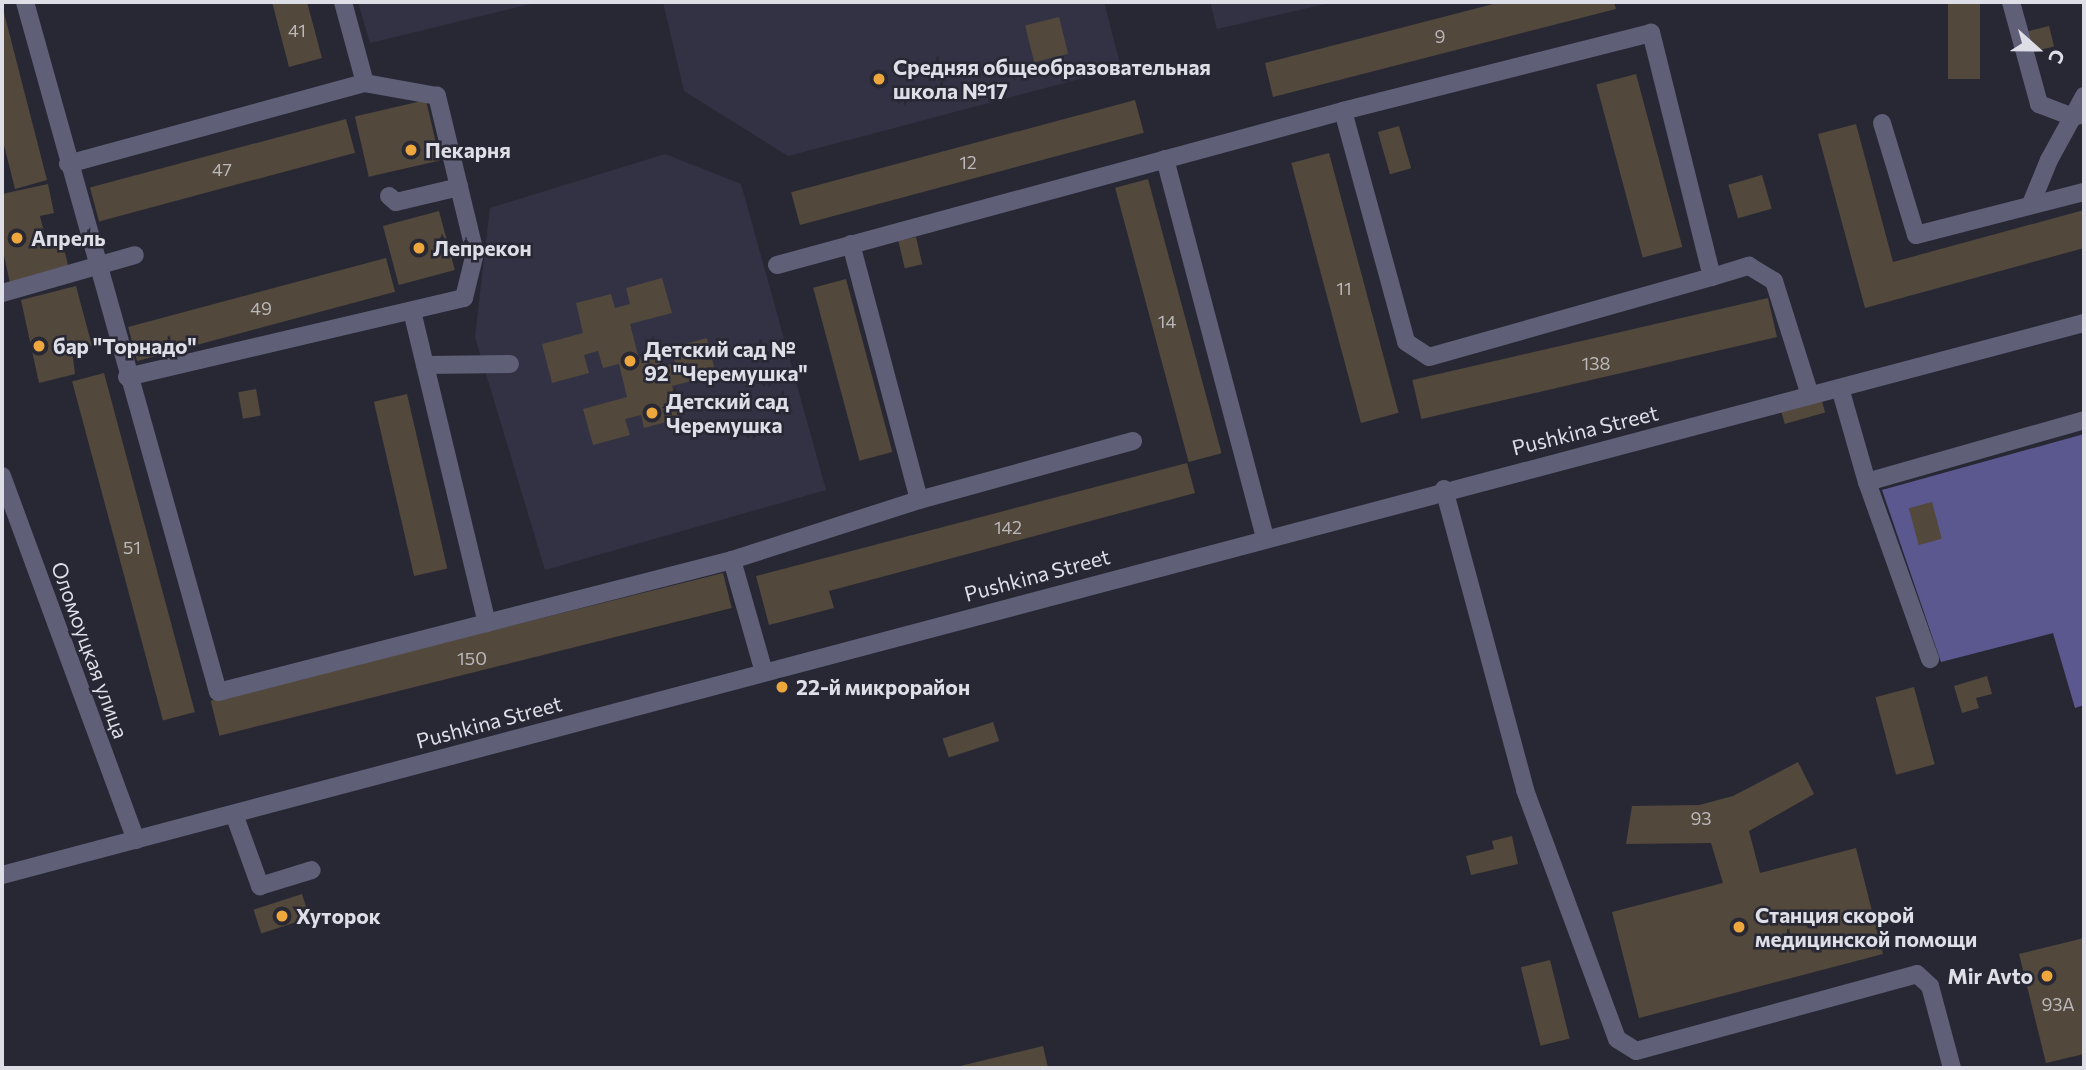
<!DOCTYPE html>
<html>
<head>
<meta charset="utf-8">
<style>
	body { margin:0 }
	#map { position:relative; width:2086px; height:1070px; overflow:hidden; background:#282835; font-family:Commissioner,sans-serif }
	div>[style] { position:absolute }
	.built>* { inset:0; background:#323244 }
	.forest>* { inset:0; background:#5b588f }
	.building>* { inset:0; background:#52483b; transform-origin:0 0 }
	.minor>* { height:18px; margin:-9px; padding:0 9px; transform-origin:9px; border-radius:9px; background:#5f5f78 }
	.dots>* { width:19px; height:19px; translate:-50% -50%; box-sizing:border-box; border:4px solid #282835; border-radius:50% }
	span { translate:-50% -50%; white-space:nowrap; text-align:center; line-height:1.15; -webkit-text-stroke:5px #282835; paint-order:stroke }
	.number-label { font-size:18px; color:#bbb8bc }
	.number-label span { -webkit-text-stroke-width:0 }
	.poi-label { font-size:21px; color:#dedee7; font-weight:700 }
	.left { translate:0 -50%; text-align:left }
	.right { translate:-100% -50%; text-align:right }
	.street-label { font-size:21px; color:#dedee7 }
	.frame { position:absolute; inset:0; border:4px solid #dedee7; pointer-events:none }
	.north { position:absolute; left:2002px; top:14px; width:70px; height:70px; -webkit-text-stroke:5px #282835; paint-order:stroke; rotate:111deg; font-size:19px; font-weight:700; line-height:28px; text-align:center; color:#dedee7 }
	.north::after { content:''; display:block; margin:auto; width:24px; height:32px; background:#dedee7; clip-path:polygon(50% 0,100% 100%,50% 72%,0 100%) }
</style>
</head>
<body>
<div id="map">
	<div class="built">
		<div style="clip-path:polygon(358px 2px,539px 2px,370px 43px)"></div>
		<div style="clip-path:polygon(663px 2px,1104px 2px,1121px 68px,788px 156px,684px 91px)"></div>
		<div style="clip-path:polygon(1210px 2px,1334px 2px,1217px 29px)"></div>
		<div style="clip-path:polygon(665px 154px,741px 184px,826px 490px,545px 570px,475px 337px,490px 208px)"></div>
	</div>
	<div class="forest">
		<div style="clip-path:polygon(2084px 434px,2084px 705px,2075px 708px,2053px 633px,1941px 662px,1882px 490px)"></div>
	</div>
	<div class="building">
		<div style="clip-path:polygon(272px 2px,307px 2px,322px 58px,289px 67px)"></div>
		<div style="clip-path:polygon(1501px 2px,1614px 2px,1616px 9px,1273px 97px,1265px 63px)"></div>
		<div style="left:1948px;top:2px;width:32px;height:77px"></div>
		<div style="clip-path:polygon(2px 5px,47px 180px,15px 189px,2px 137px)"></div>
		<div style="left:1059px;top:17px;width:38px;height:35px;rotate:76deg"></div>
		<div style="left:2049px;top:26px;width:21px;height:22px;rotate:76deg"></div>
		<div style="left:1636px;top:74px;width:179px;height:41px;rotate:75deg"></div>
		<div style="left:426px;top:100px;width:62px;height:73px;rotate:77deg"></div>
		<div style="left:1135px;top:100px;width:34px;height:356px;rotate:75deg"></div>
		<div style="left:346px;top:119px;width:35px;height:265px;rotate:75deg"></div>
		<div style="clip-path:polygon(1856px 124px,1893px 262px,2084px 210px,2084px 248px,1865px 308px,1818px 134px)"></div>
		<div style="left:1399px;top:126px;width:44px;height:22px;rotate:74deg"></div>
		<div style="left:1329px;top:153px;width:269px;height:39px;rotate:75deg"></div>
		<div style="left:1762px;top:175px;width:35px;height:35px;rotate:74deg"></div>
		<div style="left:1148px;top:179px;width:284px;height:34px;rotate:75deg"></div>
		<div style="clip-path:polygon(48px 184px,54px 213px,40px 216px,48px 249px,63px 245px,69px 269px,10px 283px,2px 246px,2px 194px)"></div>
		<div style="left:439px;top:211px;width:61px;height:58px;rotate:75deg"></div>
		<div style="left:916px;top:237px;width:28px;height:18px;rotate:77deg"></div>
		<div style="left:386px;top:258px;width:35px;height:267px;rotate:75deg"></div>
		<div style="clip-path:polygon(662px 278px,672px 313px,630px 324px,639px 359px,657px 354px,661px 367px,675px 363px,671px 348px,707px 338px,716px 375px,672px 386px,681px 418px,644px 428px,641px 415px,625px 419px,630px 435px,593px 445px,583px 409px,627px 397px,619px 364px,603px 368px,598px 351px,584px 355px,589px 373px,552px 383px,542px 344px,583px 333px,576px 303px,611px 294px,615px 308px,630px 304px,626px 288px)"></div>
		<div style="left:846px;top:279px;width:179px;height:34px;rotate:75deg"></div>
		<div style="clip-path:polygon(76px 286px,92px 346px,72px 350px,75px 374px,39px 383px,21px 300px)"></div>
		<div style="left:1768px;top:298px;width:40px;height:365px;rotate:77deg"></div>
		<div style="left:104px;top:373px;width:351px;height:33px;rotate:75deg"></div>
		<div style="left:256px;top:389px;width:27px;height:18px;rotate:80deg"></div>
		<div style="left:407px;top:394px;width:179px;height:34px;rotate:77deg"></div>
		<div style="left:1821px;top:398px;width:15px;height:42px;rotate:74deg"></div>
		<div style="clip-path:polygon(1187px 463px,1195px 493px,829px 591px,834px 608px,769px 625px,756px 576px)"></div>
		<div style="left:1932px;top:502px;width:38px;height:24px;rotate:75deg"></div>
		<div style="left:723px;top:573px;width:36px;height:528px;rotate:76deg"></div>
		<div style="clip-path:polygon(1987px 676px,1992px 694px,1976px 698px,1979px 708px,1962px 713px,1954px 686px)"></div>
		<div style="left:1914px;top:687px;width:80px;height:40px;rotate:75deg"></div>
		<div style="left:993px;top:722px;width:20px;height:53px;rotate:72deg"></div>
		<div style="clip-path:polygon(1798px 762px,1814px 794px,1749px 831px,1760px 873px,1856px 848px,1883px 954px,1639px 1018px,1612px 912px,1723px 883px,1711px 843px,1626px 844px,1632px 806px,1699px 805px,1733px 796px)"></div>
		<div style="clip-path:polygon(1512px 836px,1518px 864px,1471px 875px,1466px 856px,1494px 849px,1492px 841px)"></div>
		<div style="left:302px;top:894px;width:25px;height:51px;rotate:72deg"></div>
		<div style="clip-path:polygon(2084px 938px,2084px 1054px,2046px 1063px,2019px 954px)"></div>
		<div style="left:1550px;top:960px;width:81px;height:30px;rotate:76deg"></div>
		<div style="clip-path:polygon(1043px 1046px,1048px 1068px,956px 1068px,956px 1067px)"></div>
	</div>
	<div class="minor">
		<div style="left:25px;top:2px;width:716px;rotate:74.37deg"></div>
		<div style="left:218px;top:692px;width:531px;rotate:-14.4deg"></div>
		<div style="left:732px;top:560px;width:196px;rotate:-17.8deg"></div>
		<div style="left:919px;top:500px;width:222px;rotate:-15.4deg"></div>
		<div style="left:2011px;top:2px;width:106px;rotate:74.6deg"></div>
		<div style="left:2039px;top:104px;width:36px;rotate:21deg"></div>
		<div style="left:2073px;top:117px;width:11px;rotate:-15deg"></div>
		<div style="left:1882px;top:123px;width:117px;rotate:73.1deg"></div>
		<div style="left:1916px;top:235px;width:173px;rotate:-14.4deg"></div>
		<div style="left:1165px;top:159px;width:391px;rotate:75.2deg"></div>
		<div style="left:68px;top:164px;width:308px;rotate:-15.3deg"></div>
		<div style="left:365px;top:83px;width:84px;rotate:-105.2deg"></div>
		<div style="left:389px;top:196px;width:9px;rotate:41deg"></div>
		<div style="left:396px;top:202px;width:65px;rotate:-13.4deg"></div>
		<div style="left:2031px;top:204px;width:48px;rotate:-67.8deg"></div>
		<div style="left:2049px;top:160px;width:73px;rotate:-61.3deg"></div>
		<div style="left:851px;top:244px;width:265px;rotate:75.1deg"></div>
		<div style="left:777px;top:265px;width:587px;rotate:-15.22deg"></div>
		<div style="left:1712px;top:277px;width:252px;rotate:-104deg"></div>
		<div style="left:1651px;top:33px;width:318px;rotate:165.8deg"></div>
		<div style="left:1343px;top:111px;width:239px;rotate:74.7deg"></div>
		<div style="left:1406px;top:342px;width:27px;rotate:33deg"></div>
		<div style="left:1429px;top:357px;width:294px;rotate:-15.8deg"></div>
		<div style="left:1712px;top:277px;width:39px;rotate:-17deg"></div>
		<div style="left:1749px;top:266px;width:29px;rotate:31deg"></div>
		<div style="left:1774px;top:281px;width:120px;rotate:72.5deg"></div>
		<div style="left:2px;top:293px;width:138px;rotate:-15.9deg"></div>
		<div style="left:412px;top:311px;width:321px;rotate:76.5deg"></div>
		<div style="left:425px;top:365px;width:85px;rotate:-0.7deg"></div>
		<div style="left:127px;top:377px;width:346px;rotate:-13.2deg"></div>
		<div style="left:464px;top:298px;width:46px;rotate:-76.3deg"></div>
		<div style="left:475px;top:253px;width:162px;rotate:-103.6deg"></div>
		<div style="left:437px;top:96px;width:73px;rotate:-169.8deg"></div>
		<div style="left:1840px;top:388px;width:98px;rotate:74deg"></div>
		<div style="left:1867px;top:482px;width:188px;rotate:70.4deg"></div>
		<div style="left:2px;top:476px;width:388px;rotate:69.8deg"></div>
		<div style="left:1867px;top:482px;width:226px;rotate:-15.9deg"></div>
		<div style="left:1444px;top:489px;width:312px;rotate:74.9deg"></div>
		<div style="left:1525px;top:790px;width:265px;rotate:69.7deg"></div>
		<div style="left:1617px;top:1039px;width:22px;rotate:32deg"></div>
		<div style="left:1636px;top:1051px;width:291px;rotate:-15.3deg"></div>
		<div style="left:1917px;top:974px;width:18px;rotate:43deg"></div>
		<div style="left:1930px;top:986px;width:85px;rotate:75deg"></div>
		<div style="left:732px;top:560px;width:116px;rotate:74.1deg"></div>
		<div style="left:234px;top:814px;width:77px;rotate:70.1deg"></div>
		<div style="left:260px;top:886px;width:54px;rotate:-17.1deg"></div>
		<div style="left:2px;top:875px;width:2154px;rotate:-14.85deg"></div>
	</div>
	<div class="dots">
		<div style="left:879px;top:79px;background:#eea73c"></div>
		<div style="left:411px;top:150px;background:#eea73c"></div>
		<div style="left:17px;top:238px;background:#eea73c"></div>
		<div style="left:419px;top:248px;background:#eea73c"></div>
		<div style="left:39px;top:346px;background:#eea73c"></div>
		<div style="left:630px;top:361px;background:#eea73c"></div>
		<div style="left:652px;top:413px;background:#eea73c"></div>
		<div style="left:782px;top:687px;background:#eea73c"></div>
		<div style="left:282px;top:916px;background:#eea73c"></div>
		<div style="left:1739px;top:927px;background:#eea73c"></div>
		<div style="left:2047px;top:976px;background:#eea73c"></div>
	</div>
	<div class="number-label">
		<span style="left:297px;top:30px">41</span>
		<span style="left:1440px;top:36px">9</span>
		<span style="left:968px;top:162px">12</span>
		<span style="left:222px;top:169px">47</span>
		<span style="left:1344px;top:288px">11</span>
		<span style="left:261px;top:308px">49</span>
		<span style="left:1167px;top:321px">14</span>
		<span style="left:1596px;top:363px">138</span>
		<span style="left:1008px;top:527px">142</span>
		<span style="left:132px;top:547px">51</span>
		<span style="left:472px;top:658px">150</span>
		<span style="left:1701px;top:818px">93</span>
		<span style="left:2058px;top:1004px">93А</span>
	</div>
	<div class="poi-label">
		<span class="left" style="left:893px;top:79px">Средняя общеобразовательная<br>школа №17</span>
		<span class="left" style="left:425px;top:150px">Пекарня</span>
		<span class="left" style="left:31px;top:238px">Апрель</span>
		<span class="left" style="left:433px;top:248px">Лепрекон</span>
		<span class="left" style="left:53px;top:346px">бар "Торнадо"</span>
		<span class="left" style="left:644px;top:361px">Детский сад №<br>92 "Черемушка"</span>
		<span class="left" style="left:666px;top:413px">Детский сад<br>Черемушка</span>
		<span class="left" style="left:796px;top:687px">22-й микрорайон</span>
		<span class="left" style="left:1755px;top:927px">Станция скорой<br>медицинской помощи</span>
		<span class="left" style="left:296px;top:916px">Хуторок</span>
		<span class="right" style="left:2033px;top:976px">Mir Avto</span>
	</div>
	<div class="street-label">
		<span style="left:1585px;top:430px;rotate:-14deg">Pushkina Street</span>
		<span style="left:1037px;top:575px;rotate:-15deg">Pushkina Street</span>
		<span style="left:90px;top:650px;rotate:70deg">Оломоуцкая улица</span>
		<span style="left:489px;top:722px;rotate:-15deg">Pushkina Street</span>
	</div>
	<div class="frame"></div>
	<div class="north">С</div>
</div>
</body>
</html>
